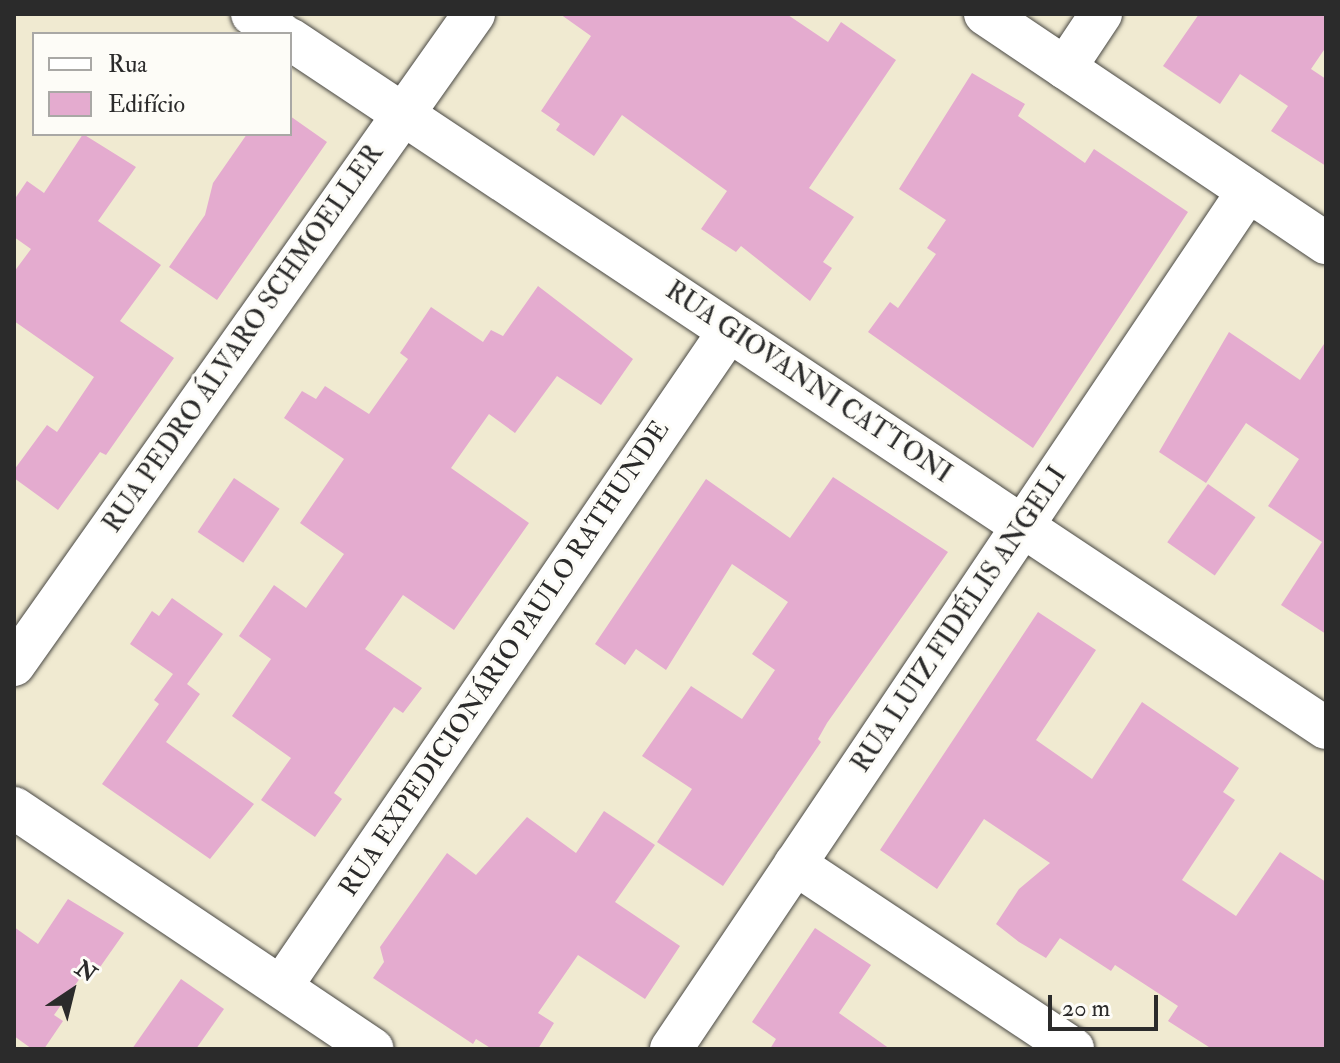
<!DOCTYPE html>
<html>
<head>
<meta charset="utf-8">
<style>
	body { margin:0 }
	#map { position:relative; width:1340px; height:1063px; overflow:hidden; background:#f0ead1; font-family:"IM FELL Double Pica",serif }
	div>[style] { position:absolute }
	.building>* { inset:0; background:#e4abcf; transform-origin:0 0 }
	.roads { filter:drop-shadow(0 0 2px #494844) drop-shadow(0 0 2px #494844) }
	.minor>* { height:42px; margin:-21px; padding:0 21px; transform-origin:21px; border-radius:21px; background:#fff }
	span { translate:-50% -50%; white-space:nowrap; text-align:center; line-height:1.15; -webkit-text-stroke:6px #fdfcf7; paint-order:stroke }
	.street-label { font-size:26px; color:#2b2b2b }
	.frame { position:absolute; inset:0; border:16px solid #2b2b2b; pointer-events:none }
	.legend { position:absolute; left:32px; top:32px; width:260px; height:104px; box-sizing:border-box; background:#fdfcf7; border:2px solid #a9a8a5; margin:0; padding:10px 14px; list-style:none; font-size:24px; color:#2b2b2b }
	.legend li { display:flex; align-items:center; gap:16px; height:40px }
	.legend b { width:40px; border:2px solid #a9a8a5 }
	.north { position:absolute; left:32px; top:951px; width:80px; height:80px; -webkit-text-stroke:6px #fdfcf7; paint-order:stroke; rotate:35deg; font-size:22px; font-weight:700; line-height:32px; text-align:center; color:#2b2b2b }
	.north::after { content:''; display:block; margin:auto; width:28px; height:36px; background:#2b2b2b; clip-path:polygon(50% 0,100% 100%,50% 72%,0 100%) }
	.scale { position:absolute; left:1048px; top:995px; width:110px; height:36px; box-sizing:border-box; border:4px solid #2b2b2b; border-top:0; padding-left:10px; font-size:24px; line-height:28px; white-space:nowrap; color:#2b2b2b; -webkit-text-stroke:6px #fdfcf7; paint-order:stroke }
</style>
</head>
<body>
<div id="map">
	<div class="building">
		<div style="clip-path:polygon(560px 14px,788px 15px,828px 42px,841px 22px,896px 60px,809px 188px,854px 217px,823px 262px,832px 268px,810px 301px,741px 246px,736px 252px,701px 229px,727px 191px,622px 115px,594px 156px,556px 130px,560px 124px,541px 111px,591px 36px)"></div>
		<div style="clip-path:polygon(1199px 14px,1326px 14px,1326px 47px,1311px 69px,1326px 79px,1326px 166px,1271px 131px,1288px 106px,1240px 74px,1220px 104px,1163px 66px)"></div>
		<div style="clip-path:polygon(972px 73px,1025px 104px,1018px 116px,1085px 163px,1094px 149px,1188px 212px,1033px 448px,868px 332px,890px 302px,898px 308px,936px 254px,927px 248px,946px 220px,899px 189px)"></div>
		<div style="clip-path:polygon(290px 116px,327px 142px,217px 300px,169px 267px,205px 215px,213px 183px,247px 134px,290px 134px)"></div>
		<div style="clip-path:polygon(83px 134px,136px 167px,98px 221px,161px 265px,120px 321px,174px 358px,106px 455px,100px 452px,58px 510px,14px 478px,14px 470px,47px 425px,57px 432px,94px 377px,14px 321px,14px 272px,31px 249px,14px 237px,14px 200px,27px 181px,44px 193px)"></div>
		<div style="clip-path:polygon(538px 286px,633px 359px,601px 405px,557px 376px,515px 433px,489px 414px,451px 468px,529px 523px,454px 630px,403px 595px,365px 649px,422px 688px,403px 713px,394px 707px,334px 793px,342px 799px,315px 837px,261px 800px,291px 758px,232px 716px,271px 659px,239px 636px,274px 585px,306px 608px,344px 554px,300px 523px,344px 459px,284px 418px,302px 391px,316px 399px,325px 386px,369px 414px,408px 359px,400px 353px,431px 307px,483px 342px,491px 330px,503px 336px)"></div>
		<div style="clip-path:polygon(1229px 332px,1300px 380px,1326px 341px,1326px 634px,1281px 605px,1322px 542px,1268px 506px,1299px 459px,1246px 423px,1206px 483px,1159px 452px)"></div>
		<div style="clip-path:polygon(833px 477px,948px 552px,827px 723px,818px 739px,821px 742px,723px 886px,657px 842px,692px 789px,642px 756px,691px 686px,742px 719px,775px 670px,752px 654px,788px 602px,732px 564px,666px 670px,636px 649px,625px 665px,595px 644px,706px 479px,790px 538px)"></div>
		<div style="left:234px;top:478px;width:55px;height:65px;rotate:34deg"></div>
		<div style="left:1208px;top:484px;width:58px;height:71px;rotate:35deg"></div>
		<div style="clip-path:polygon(172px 598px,223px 634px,187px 684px,200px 694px,166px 742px,254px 804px,210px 859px,102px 784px,159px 704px,154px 700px,173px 674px,130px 644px,152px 611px,159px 616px)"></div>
		<div style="clip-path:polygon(1038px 612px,1096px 650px,1036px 740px,1092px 779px,1142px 702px,1239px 768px,1223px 792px,1235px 800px,1182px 880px,1236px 916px,1280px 852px,1326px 882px,1326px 1049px,1212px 1049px,1168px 1021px,1178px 1006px,1115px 965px,1111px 971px,1060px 938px,1046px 958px,1019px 942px,996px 924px,1019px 889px,1050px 863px,984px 819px,937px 889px,880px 850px)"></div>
		<div style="clip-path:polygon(604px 811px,655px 845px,615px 902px,680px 946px,645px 999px,578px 955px,538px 1013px,554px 1023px,538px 1049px,492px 1049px,476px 1039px,473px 1044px,373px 978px,384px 962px,380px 947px,447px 853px,476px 875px,527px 817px,576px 853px)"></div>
		<div style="clip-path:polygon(68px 899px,124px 933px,98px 970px,90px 964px,54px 1015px,63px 1021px,44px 1049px,32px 1049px,14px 1036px,14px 927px,38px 944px)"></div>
		<div style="clip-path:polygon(815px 928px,871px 965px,839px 1013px,890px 1049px,770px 1049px,776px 1039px,752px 1022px)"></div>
		<div style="clip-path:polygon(181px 979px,224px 1009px,196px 1049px,132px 1049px)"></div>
	</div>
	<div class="roads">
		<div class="minor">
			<div style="left:252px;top:14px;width:36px;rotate:34deg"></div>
			<div style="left:985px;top:14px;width:411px;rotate:33.9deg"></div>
			<div style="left:290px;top:39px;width:1244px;rotate:33.63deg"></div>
			<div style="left:1065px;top:68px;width:65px;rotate:-56.3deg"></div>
			<div style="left:14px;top:665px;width:797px;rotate:-54.75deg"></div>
			<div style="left:14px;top:808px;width:432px;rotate:33.9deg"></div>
			<div style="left:795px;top:864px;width:334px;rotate:33.6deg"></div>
			<div style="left:281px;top:987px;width:794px;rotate:-55.67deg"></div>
			<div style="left:671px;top:1049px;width:1034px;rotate:-56.08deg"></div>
		</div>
	</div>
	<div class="street-label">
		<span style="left:244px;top:339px;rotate:-55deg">RUA PEDRO ÁLVARO SCHMOELLER</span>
		<span style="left:808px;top:383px;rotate:34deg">RUA GIOVANNI CATTONI</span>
		<span style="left:960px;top:620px;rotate:-56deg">RUA LUIZ FIDÉLIS ANGELI</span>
		<span style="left:505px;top:659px;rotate:-56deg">RUA EXPEDICIONÁRIO PAULO RATHUNDE</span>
	</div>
	<div class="frame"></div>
	<ul class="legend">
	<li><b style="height:10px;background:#fff"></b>Rua</li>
	<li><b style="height:22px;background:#e4abcf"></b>Edifício</li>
	</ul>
	<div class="north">N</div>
	<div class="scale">20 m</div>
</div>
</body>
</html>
